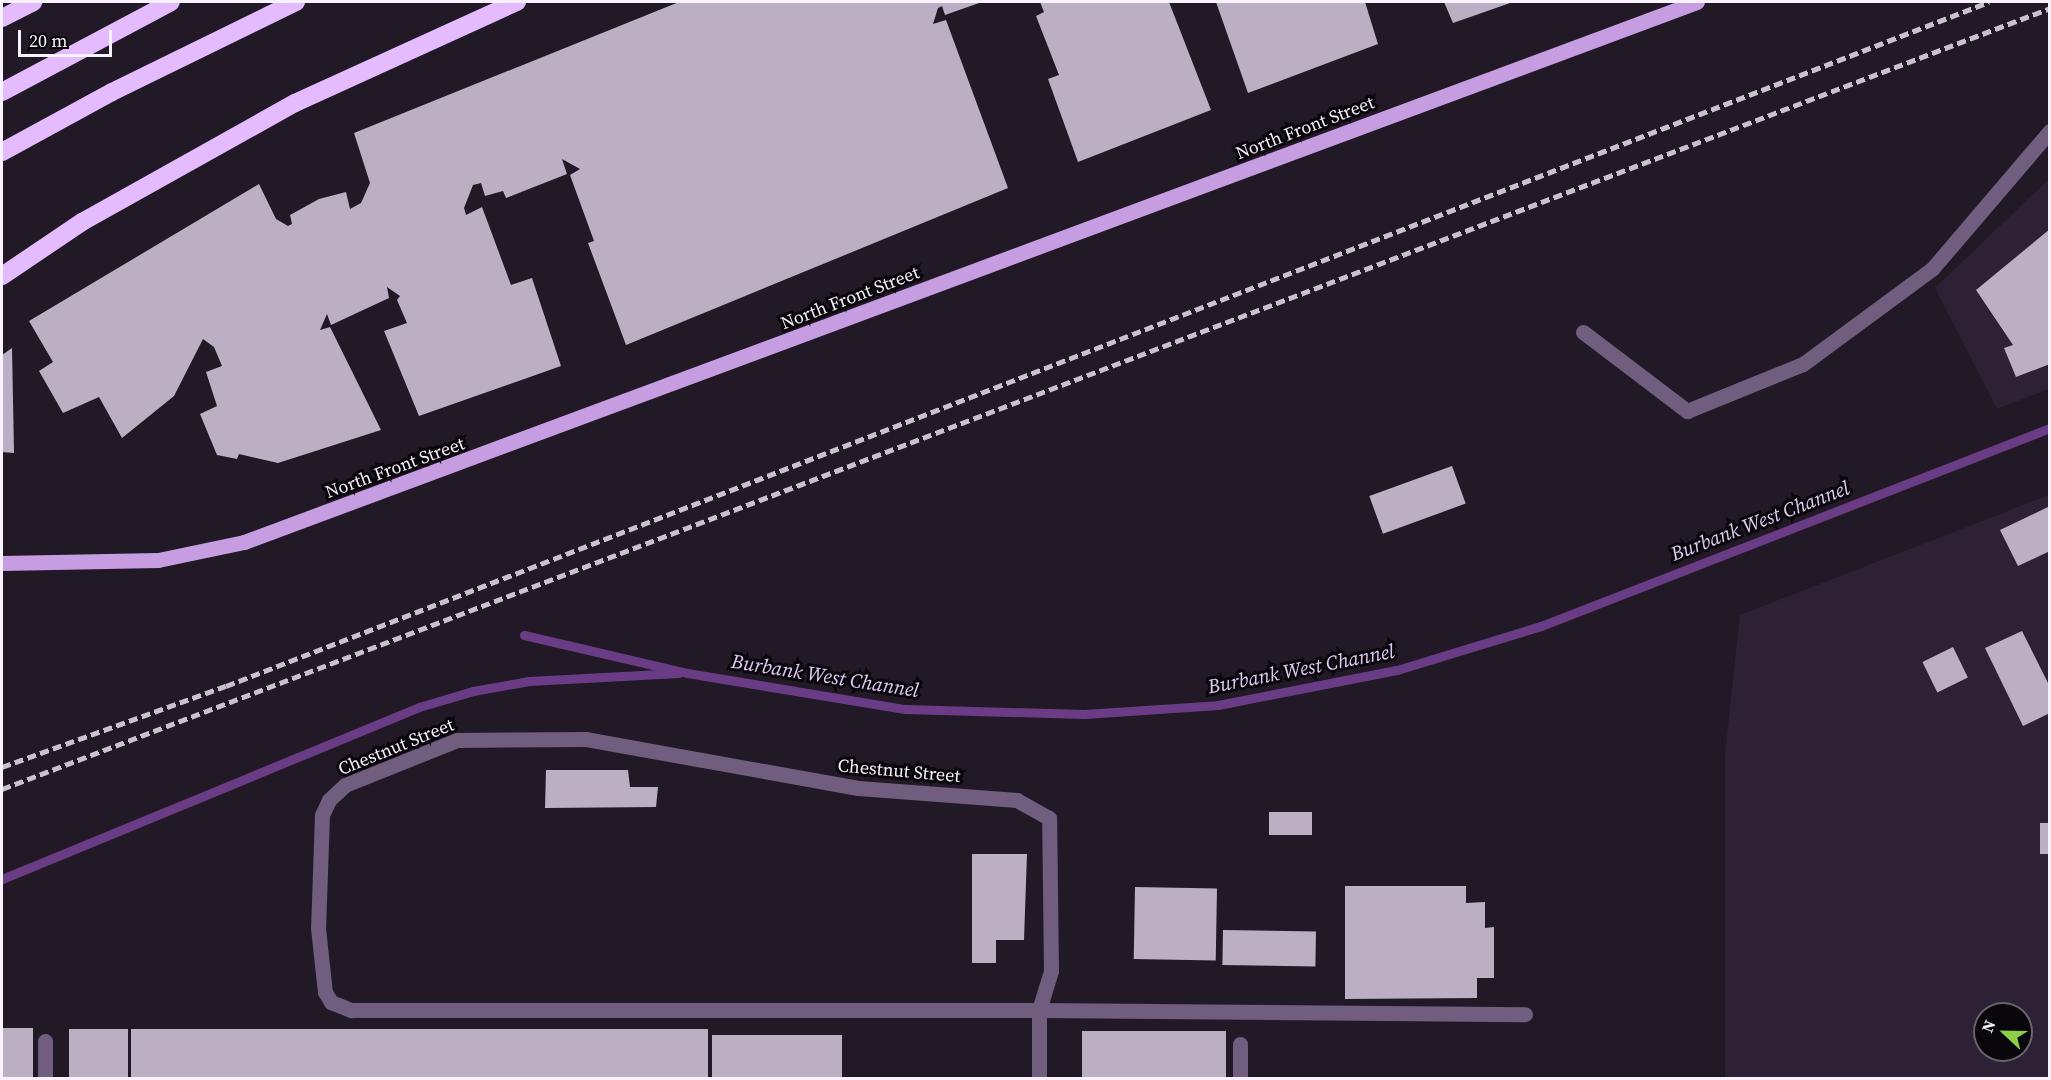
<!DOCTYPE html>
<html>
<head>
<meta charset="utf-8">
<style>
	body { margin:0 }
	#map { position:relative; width:2051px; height:1080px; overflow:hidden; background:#221927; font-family:"Source Serif 4",serif }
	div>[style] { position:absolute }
	.built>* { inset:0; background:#2d2135 }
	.stream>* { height:9px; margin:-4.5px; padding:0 4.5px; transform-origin:4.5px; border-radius:4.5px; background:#6b3c86 }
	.building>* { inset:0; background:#bbb0c3; transform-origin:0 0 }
	.minor>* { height:15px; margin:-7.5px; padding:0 7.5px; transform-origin:7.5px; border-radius:7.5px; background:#715d7e }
	.major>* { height:15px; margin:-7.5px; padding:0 7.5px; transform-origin:7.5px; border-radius:7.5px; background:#c79de2 }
	.highway>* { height:18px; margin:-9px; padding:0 9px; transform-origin:9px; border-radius:9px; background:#e4bbfe }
	.rail>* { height:4.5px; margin-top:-2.25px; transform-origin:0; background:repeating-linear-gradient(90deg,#c9c2cd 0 9px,transparent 0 13.5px) }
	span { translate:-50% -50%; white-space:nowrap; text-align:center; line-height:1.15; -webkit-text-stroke:6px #09060c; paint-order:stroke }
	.street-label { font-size:18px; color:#f8f2fc }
	.water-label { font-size:20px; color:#e2caf3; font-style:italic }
	.frame { position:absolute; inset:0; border:3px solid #f8f2fc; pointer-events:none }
	.north { position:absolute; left:1973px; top:1002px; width:60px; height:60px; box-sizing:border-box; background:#09060c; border:2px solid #69646c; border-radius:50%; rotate:292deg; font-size:16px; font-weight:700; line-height:24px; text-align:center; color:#f8f2fc }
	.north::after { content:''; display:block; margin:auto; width:21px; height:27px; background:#8cce45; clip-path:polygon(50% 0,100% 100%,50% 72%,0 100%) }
	.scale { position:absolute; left:18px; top:30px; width:94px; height:27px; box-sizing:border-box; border:3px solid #f8f2fc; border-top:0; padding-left:8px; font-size:18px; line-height:21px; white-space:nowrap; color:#f8f2fc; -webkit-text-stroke:4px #09060c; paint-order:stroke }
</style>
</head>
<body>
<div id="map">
	<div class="built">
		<div style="clip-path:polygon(2049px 179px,2049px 389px,1997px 409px,1935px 288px)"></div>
		<div style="clip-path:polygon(evenodd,2049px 495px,2049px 1078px,1725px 1078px,1725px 754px,1740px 615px,2049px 495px,1985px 1014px,2021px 1014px,2021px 1050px,1985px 1050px,1985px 1014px)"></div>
	</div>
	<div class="stream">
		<div style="left:524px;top:635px;width:167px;rotate:13.1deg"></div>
		<div style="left:687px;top:673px;width:221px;rotate:9.4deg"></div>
		<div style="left:905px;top:709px;width:179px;rotate:1.6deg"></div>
		<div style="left:1084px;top:714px;width:134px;rotate:-3.8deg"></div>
		<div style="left:1218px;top:705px;width:182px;rotate:-11.1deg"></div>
		<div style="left:1397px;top:670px;width:151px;rotate:-17deg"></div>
		<div style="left:1541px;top:626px;width:546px;rotate:-21.26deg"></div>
		<div style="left:2px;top:879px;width:451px;rotate:-22.4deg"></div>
		<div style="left:419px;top:707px;width:56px;rotate:-16.5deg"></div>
		<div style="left:473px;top:691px;width:57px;rotate:-10.1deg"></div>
		<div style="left:529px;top:681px;width:150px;rotate:-3.1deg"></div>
	</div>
	<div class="building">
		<div style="clip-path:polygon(679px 2px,982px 2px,945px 15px,942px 6px,938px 8px,933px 24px,946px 20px,1008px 188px,626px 345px,588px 243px,594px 241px,570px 175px,580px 169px,562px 159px,567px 174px,506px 198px,503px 191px,485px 196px,481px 183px,473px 185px,464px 208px,466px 215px,482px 207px,511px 285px,532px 278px,561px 366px,419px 416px,384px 331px,407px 323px,397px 300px,400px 296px,387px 287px,389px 298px,331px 325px,327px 314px,320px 330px,330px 327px,381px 430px,278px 463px,239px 454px,237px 459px,217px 455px,200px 414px,217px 406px,206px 372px,222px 366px,214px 347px,203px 339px,174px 396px,122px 438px,99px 397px,63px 413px,39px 371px,53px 362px,29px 321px,259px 184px,276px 219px,288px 226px,292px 224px,290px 215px,319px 199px,346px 192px,350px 209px,361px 203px,370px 183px,354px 133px)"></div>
		<div style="clip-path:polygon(1040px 2px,1169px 2px,1211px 110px,1078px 162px,1048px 79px,1059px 75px,1036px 16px,1044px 12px)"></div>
		<div style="clip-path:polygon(1216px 2px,1365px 2px,1378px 44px,1248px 93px)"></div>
		<div style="clip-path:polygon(1444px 2px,1513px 2px,1453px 23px)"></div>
		<div style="clip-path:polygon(2050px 229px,2050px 364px,2016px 377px,2004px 348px,2013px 345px,1976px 290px)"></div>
		<div style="clip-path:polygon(12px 348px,14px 453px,2px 452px,2px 355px)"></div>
		<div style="left:1452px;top:466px;width:40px;height:88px;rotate:70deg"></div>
		<div style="clip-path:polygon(2050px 506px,2050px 551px,2018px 566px,2000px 530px)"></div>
		<div style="clip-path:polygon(2022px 631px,2050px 687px,2050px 713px,2023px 726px,1985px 648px)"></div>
		<div style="left:1953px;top:647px;width:34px;height:34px;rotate:64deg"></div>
		<div style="clip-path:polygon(546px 770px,628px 770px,630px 787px,658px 787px,656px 807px,545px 808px)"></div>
		<div style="left:1269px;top:812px;width:43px;height:23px"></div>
		<div style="left:2040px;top:823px;width:10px;height:31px"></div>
		<div style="clip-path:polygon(972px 854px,1027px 854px,1024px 940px,996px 940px,996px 963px,972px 963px)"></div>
		<div style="clip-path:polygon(1345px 886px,1466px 886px,1466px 903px,1485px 902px,1485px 928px,1494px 927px,1494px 978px,1477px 978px,1477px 998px,1345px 999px)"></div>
		<div style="left:1135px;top:887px;width:82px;height:72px;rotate:1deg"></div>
		<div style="left:1223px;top:930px;width:93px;height:35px;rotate:1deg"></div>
		<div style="left:2px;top:1028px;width:31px;height:50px"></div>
		<div style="left:128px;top:1029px;width:49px;height:59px;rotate:90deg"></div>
		<div style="left:131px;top:1029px;width:577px;height:49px"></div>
		<div style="left:1082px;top:1031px;width:144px;height:47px"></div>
		<div style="left:712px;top:1035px;width:130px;height:43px"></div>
	</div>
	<div class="minor">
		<div style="left:1583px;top:332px;width:131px;rotate:37.2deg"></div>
		<div style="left:1687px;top:411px;width:125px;rotate:-22.1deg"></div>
		<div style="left:1803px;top:364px;width:160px;rotate:-36.4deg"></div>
		<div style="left:1932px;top:269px;width:182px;rotate:-49.5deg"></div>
		<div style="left:45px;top:1078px;width:37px;rotate:-90deg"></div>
		<div style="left:1039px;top:1078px;width:68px;rotate:-90deg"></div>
		<div style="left:1039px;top:1010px;width:41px;rotate:-72.9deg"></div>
		<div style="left:1051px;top:971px;width:153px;rotate:-90.7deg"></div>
		<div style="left:1049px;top:818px;width:37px;rotate:-151deg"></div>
		<div style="left:1017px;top:800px;width:159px;rotate:-175.7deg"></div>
		<div style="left:858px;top:788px;width:276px;rotate:-169.8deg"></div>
		<div style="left:586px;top:739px;width:129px;rotate:179.6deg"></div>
		<div style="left:457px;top:740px;width:121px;rotate:158.1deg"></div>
		<div style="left:345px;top:785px;width:22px;rotate:137deg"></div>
		<div style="left:329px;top:800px;width:17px;rotate:115deg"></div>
		<div style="left:322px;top:815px;width:113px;rotate:92deg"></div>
		<div style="left:318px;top:928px;width:64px;rotate:83.8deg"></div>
		<div style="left:325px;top:992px;width:12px;rotate:59deg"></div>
		<div style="left:331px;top:1002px;width:22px;rotate:22deg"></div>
		<div style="left:351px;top:1010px;width:688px"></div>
		<div style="left:1039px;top:1010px;width:486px;rotate:0.5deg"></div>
		<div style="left:1240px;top:1078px;width:34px;rotate:-90deg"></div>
	</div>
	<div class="major">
		<div style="left:2px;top:563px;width:156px;rotate:-1.1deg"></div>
		<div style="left:158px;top:560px;width:88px;rotate:-11.8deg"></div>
		<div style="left:244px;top:542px;width:1550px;rotate:-20.39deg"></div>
	</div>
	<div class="highway">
		<div style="left:2px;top:18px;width:35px;rotate:-27deg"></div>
		<div style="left:2px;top:92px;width:191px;rotate:-28deg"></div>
		<div style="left:2px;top:152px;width:125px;rotate:-28.6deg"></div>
		<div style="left:112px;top:92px;width:205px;rotate:-26.1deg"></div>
		<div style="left:2px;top:276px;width:97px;rotate:-34deg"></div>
		<div style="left:82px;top:222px;width:244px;rotate:-29.2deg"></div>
		<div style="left:295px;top:103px;width:244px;rotate:-24.5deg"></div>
	</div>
	<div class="rail">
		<div style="left:2px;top:767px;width:238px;rotate:-19.9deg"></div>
		<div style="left:226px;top:686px;width:1891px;rotate:-21.21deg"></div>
		<div style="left:2px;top:789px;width:2192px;rotate:-20.87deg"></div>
	</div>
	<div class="street-label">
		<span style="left:1305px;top:128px;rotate:-21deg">North Front Street</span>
		<span style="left:850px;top:298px;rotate:-21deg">North Front Street</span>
		<span style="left:395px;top:468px;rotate:-20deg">North Front Street</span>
		<span style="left:396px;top:747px;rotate:-22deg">Chestnut Street</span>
		<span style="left:899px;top:771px;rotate:5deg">Chestnut Street</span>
	</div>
	<div class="water-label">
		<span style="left:1760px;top:521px;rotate:-21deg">Burbank West Channel</span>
		<span style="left:1301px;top:669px;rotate:-11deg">Burbank West Channel</span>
		<span style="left:825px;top:676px;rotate:9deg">Burbank West Channel</span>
	</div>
	<div class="frame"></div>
	<div class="north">N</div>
	<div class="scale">20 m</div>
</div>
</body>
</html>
